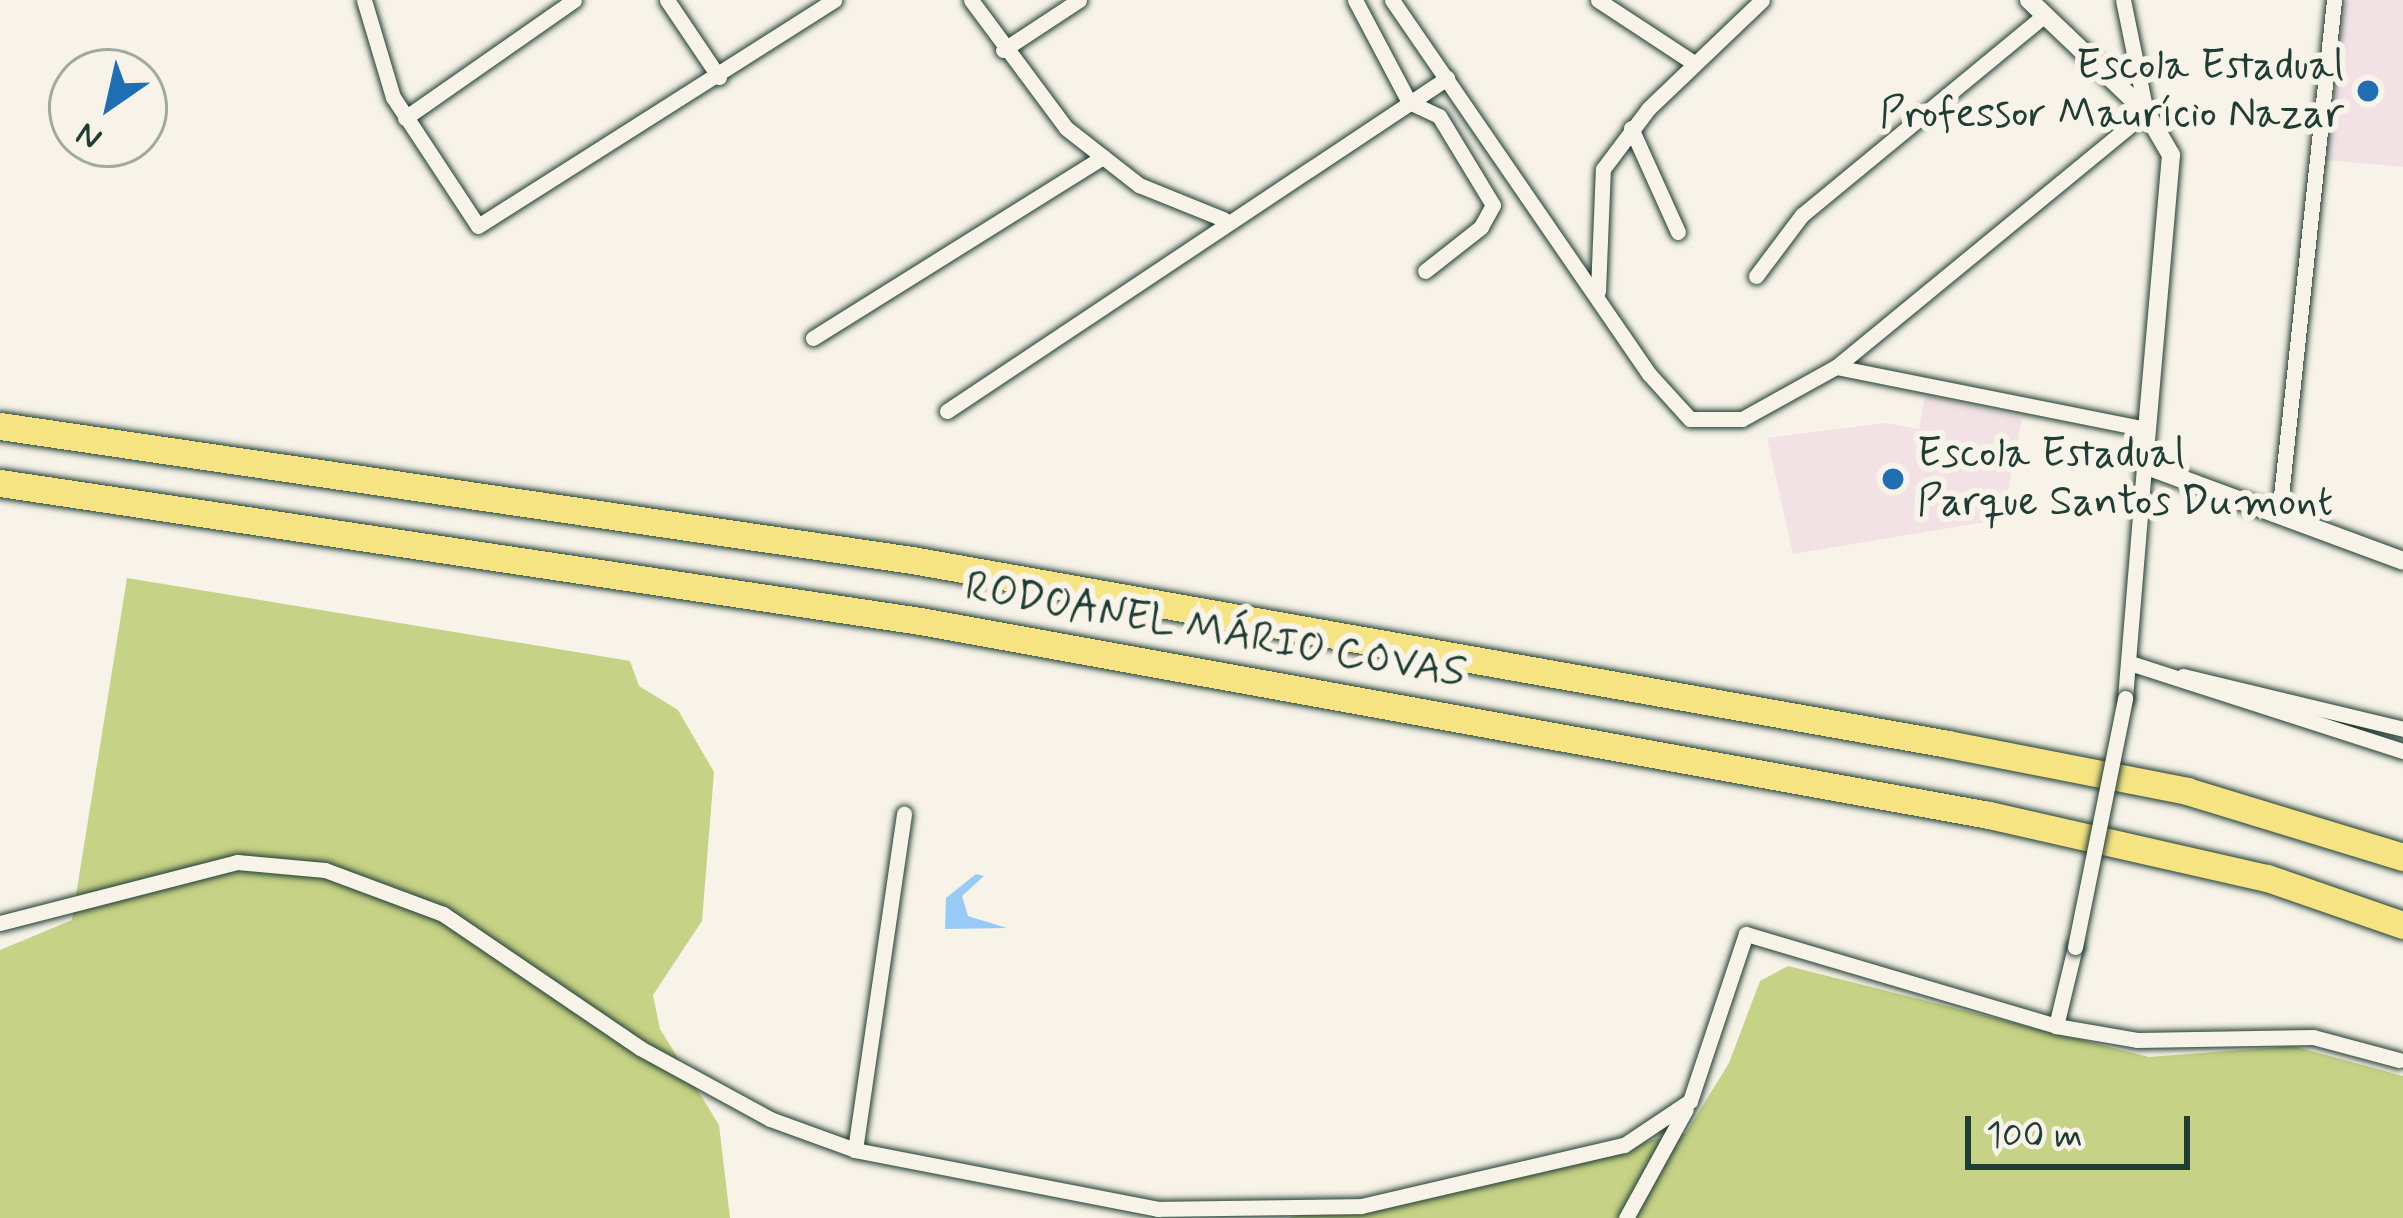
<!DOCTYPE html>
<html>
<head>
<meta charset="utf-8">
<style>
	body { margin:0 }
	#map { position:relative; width:2403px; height:1218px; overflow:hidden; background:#f7f3e8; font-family:Mynerve,sans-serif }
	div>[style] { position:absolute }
	.built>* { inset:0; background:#f2e2e6 }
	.green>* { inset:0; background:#c6d285 }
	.water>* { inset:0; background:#97cbf5 }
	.roads { filter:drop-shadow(0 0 3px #1f3d34) drop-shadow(0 0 3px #1f3d34) }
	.minor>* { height:15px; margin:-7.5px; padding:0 7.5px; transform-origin:7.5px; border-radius:7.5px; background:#f7f3e8 }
	.tertiary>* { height:18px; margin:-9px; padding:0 9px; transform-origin:9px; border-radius:9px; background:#f7f3e8 }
	.motorway>* { height:27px; margin:-13.5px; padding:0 13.5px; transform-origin:13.5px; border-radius:13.5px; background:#f6e381 }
	.bridges { filter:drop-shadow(0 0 3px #1f3d34) drop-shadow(0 0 3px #1f3d34) }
	.minor-bridge>* { height:15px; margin:-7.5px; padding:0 7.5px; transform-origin:7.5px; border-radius:7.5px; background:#f7f3e8 }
	.dots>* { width:33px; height:33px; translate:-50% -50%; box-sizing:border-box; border:6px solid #f7f3e8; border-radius:50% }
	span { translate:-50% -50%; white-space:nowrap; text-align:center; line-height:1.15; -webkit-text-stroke:12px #f7f3e8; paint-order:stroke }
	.poi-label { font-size:42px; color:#1f3d34 }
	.right { translate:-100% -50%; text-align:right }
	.left { translate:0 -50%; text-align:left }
	.street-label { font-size:42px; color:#1f3d34 }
	.north { position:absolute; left:48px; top:48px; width:120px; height:120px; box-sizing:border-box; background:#f7f3e8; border:3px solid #a1aaa0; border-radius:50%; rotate:214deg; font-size:33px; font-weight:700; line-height:48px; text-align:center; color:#1f3d34 }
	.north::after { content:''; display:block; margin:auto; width:42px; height:54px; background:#1f6fb2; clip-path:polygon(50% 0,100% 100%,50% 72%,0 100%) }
	.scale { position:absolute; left:1965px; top:1116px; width:225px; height:54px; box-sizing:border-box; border:6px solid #1f3d34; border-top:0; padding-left:15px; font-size:36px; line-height:42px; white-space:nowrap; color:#1f3d34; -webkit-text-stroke:9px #f7f3e8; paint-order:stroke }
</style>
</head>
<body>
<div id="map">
	<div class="built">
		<div style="clip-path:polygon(2346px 0,2403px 0,2403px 167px,2326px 160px)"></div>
		<div style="clip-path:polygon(1925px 395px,2022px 418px,2003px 519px,1793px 554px,1767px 438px,1886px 423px,1919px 429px)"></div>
	</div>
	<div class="green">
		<div style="clip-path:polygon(127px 578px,630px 661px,639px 686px,678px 710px,714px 772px,702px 921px,653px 995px,660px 1029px,719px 1125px,730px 1218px,0 1218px,0 950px,72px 920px)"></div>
		<div style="clip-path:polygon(1788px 966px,2149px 1057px,2293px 1046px,2403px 1076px,2403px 1218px,1288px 1218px,1686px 1133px,1729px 1063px,1760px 981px)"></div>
	</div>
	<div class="water">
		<div style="clip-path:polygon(976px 874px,984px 876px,962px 896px,968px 916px,1007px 928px,945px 929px,946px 898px)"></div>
	</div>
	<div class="roads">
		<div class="minor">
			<div style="left:364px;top:0;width:101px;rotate:73.4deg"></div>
			<div style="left:393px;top:97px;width:154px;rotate:56.6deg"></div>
			<div style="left:478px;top:226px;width:422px;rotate:-32.4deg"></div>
			<div style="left:667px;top:0;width:93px;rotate:56deg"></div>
			<div style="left:971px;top:0;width:159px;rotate:53.4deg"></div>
			<div style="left:1066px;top:128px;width:93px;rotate:38deg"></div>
			<div style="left:1139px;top:185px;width:91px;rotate:22deg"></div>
			<div style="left:1355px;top:0;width:115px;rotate:62.1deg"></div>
			<div style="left:1409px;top:102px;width:33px;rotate:25deg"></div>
			<div style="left:1439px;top:116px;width:104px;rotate:58.8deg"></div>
			<div style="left:1493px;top:205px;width:25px;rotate:119deg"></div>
			<div style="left:1481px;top:227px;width:71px;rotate:141.8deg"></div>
			<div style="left:1392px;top:0;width:454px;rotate:55.5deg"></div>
			<div style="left:1649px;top:374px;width:61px;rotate:47.7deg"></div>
			<div style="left:1690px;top:419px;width:52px"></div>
			<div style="left:1742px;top:419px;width:107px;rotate:-29deg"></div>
			<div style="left:1836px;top:367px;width:317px;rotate:11.3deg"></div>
			<div style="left:1598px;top:0;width:115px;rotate:33.3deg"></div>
			<div style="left:1003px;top:50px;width:91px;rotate:-33.3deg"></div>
			<div style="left:405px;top:118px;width:206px;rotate:-34.9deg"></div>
			<div style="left:1631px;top:128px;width:114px;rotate:65.7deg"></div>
			<div style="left:1756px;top:276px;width:76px;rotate:-53deg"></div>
			<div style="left:1802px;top:215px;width:315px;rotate:-39.5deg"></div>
			<div style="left:1598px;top:291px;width:122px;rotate:-87.7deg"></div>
			<div style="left:1603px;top:169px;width:76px;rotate:-53deg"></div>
			<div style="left:1649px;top:108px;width:156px;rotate:-43.7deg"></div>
			<div style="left:813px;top:338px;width:342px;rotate:-32deg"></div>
			<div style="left:1836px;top:367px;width:401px;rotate:-39.4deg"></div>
			<div style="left:2146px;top:112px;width:114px;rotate:-101.6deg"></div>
			<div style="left:947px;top:411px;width:601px;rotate:-33.66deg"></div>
			<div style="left:2279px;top:515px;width:518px;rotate:-83.9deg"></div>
			<div style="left:2130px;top:663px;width:287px;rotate:17.9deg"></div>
			<div style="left:2183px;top:676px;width:226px;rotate:13.5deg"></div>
			<div style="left:2125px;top:698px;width:234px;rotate:-85.3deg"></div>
			<div style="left:0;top:923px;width:245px;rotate:-14.4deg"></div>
			<div style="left:237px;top:862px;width:88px;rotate:5.2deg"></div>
			<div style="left:325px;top:870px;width:126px;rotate:20.4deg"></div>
			<div style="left:443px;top:914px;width:238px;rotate:34.2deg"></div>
			<div style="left:640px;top:1048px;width:148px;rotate:28.6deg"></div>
			<div style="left:770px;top:1119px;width:90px;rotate:20deg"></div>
			<div style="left:855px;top:1150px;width:309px;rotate:11deg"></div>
			<div style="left:1158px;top:1209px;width:203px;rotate:-0.8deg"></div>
			<div style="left:1361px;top:1206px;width:270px;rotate:-13.1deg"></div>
			<div style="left:1624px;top:1145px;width:79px;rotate:-33.7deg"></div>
			<div style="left:1690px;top:1101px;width:176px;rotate:-71.5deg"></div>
			<div style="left:1746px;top:934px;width:323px;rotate:16.5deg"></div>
			<div style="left:2056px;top:1026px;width:82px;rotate:9.8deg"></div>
			<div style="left:2137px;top:1040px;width:176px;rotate:-1deg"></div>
			<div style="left:2313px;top:1037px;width:89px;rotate:15deg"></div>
			<div style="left:2056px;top:1026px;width:81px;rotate:-76.5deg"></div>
			<div style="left:855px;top:1150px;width:340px;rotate:-81.7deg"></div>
			<div style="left:1626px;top:1218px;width:124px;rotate:-61.2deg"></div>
		</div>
		<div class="tertiary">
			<div style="left:2029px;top:0;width:162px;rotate:43.7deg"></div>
			<div style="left:2146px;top:112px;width:50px;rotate:59.8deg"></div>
			<div style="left:2171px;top:155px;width:311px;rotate:95deg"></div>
			<div style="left:2144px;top:465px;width:276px;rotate:20.3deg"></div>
		</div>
		<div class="motorway">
			<div style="left:0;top:426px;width:922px;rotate:8.36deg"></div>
			<div style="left:912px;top:560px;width:1052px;rotate:10.07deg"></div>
			<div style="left:1948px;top:744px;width:244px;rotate:11.1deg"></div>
			<div style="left:2187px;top:791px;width:226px;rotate:17deg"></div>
			<div style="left:0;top:483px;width:930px;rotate:8.53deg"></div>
			<div style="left:920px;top:621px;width:1086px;rotate:10.29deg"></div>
			<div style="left:1989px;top:815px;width:285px;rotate:12.8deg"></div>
			<div style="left:2267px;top:878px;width:144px;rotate:19.1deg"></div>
		</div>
	</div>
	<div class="bridges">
		<div class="minor-bridge">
			<div style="left:2075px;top:947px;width:254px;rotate:-78.6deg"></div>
		</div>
	</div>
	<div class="dots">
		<div style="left:2368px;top:91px;background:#1f6fb2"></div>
		<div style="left:1893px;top:479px;background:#1f6fb2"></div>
	</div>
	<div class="poi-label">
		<span class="right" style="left:2344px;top:91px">Escola Estadual<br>Professor Maurício Nazar</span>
		<span class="left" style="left:1917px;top:479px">Escola Estadual<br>Parque Santos Dumont</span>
	</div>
	<div class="street-label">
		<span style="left:1215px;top:632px;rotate:10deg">RODOANEL MÁRIO COVAS</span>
	</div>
	<div class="north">N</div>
	<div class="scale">100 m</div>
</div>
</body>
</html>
